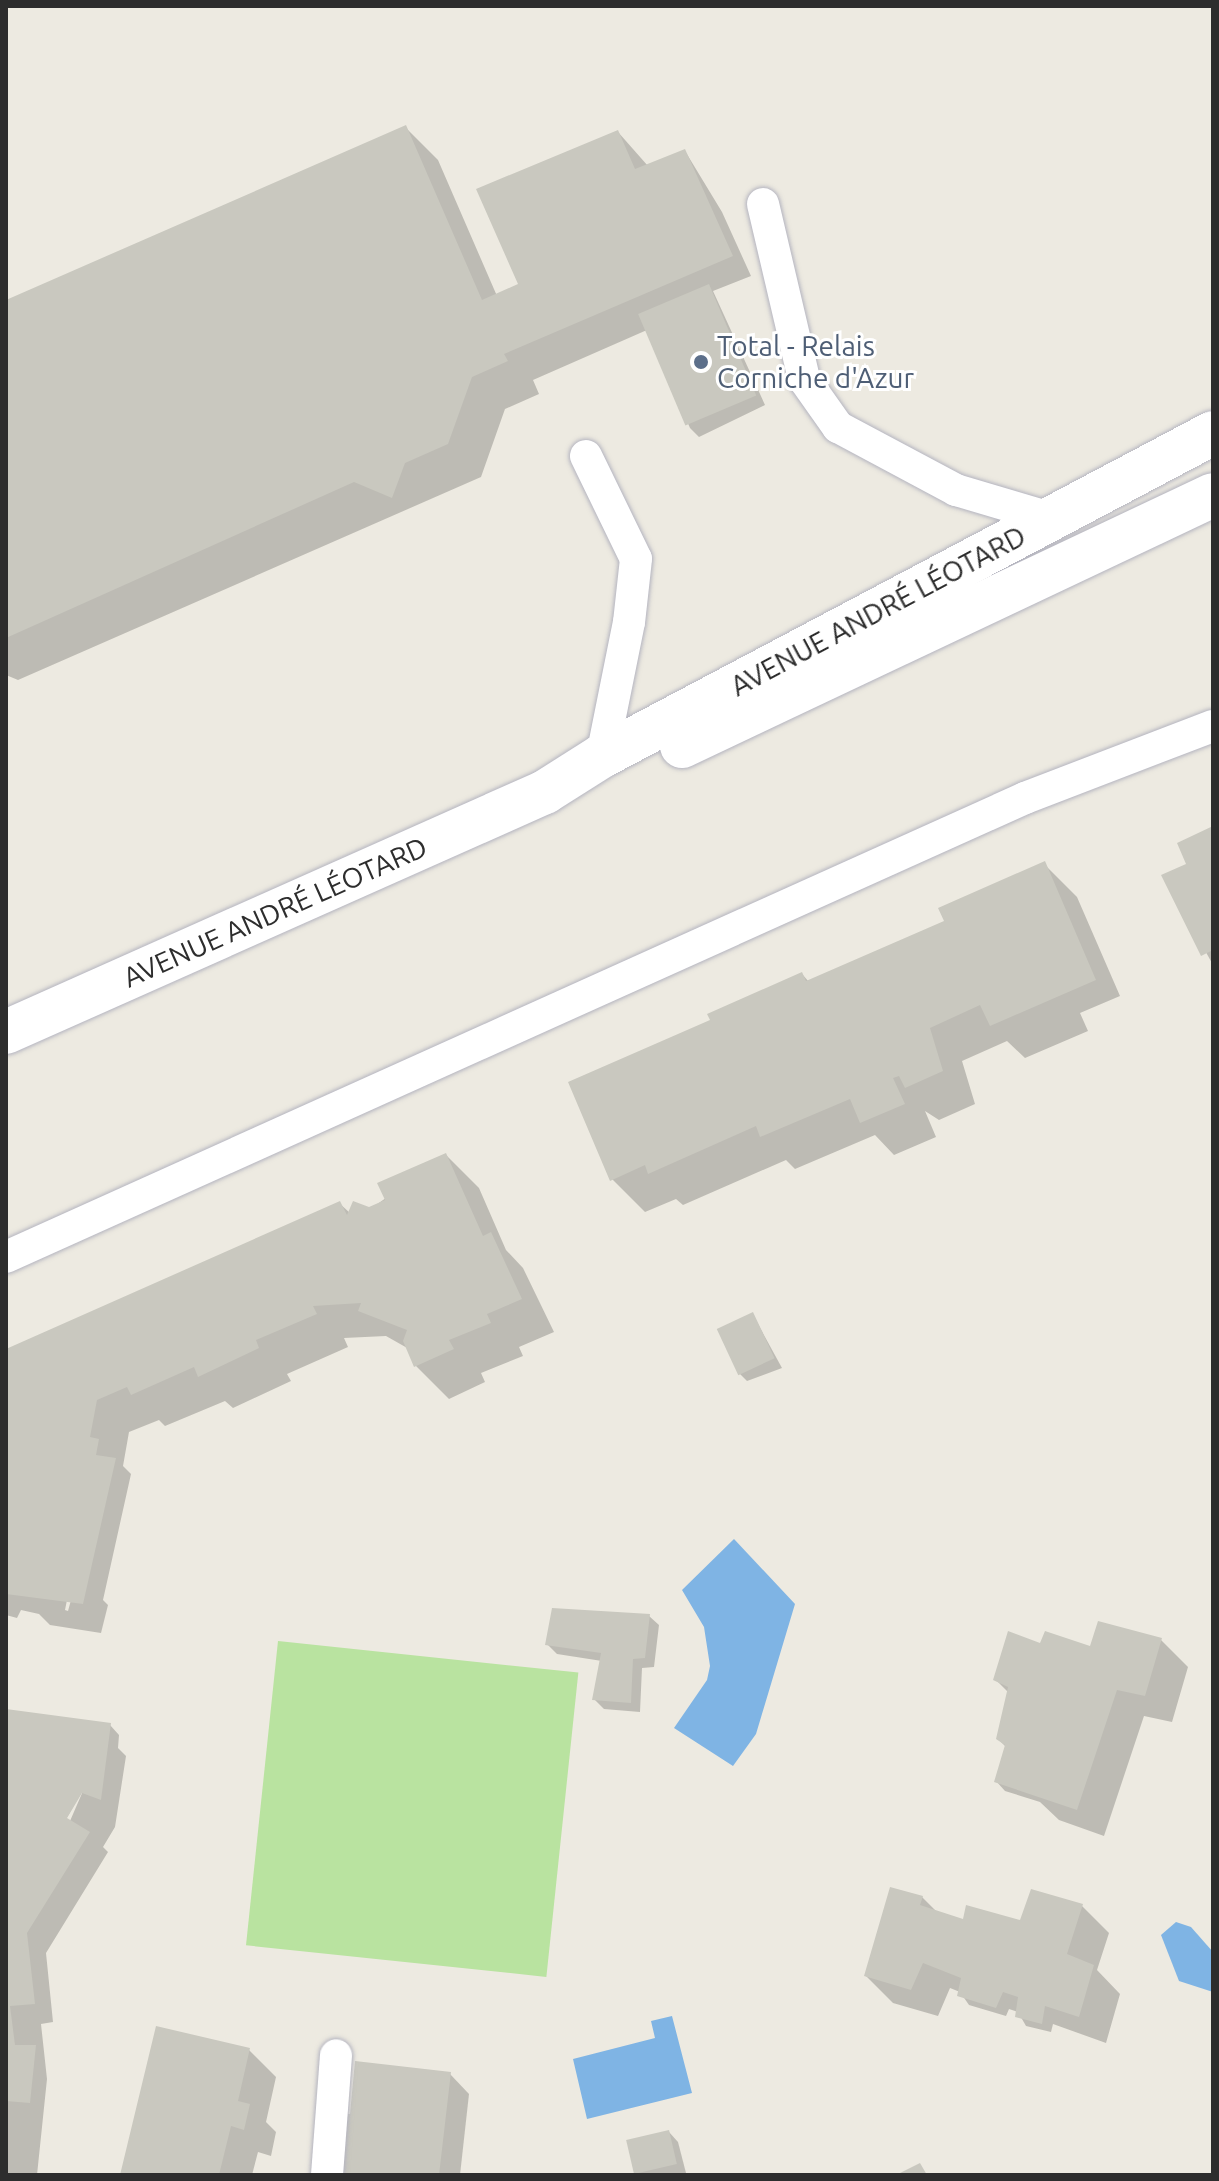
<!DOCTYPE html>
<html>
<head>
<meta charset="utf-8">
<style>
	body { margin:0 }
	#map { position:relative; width:1219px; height:2181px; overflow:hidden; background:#edeae1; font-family:Ubuntu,sans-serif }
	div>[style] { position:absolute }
	.pitch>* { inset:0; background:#b9e3a0; transform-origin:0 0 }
	.water>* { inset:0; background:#7fb4e4 }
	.shadow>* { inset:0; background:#0003 }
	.building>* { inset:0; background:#c9c8bf; transform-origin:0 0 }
	.roads { filter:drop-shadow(0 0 2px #b4b4bf) drop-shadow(0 0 2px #b4b4bf) }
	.lane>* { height:32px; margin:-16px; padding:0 16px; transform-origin:16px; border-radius:16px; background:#fff }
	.secondary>* { height:44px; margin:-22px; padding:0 22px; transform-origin:22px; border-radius:22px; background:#fff }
	.dots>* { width:22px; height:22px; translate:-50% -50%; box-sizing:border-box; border:4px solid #fff; border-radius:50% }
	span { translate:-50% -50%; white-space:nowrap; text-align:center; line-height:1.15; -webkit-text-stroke:6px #fff; paint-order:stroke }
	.service-label { font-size:28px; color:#4e5e75 }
	.left { translate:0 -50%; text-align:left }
	.street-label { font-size:28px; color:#2d2d2d }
	.frame { position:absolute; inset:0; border:8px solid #2d2d2d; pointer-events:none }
</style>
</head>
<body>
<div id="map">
	<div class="pitch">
		<div style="left:278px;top:1641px;width:302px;height:306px;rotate:6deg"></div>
	</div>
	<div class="water">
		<div style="clip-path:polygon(734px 1539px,795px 1604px,756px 1734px,733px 1766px,674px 1728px,707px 1680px,710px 1666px,704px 1627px,682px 1590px)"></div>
		<div style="clip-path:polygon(1176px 1922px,1191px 1927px,1213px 1952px,1213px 1992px,1179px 1981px,1161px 1935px)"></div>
		<div style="clip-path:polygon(672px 2016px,692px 2093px,587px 2119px,573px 2059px,655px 2038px,651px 2021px)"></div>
	</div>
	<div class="shadow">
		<div style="clip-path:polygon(405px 127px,438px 160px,497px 296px,521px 285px,618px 132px,648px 166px,685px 151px,722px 212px,751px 276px,713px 291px,765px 405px,699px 437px,690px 428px,647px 330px,533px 380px,539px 394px,505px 409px,481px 477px,18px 680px,6px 675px,6px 302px)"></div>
		<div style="clip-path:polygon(1213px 828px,1213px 965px,1164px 876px,1189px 865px)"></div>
		<div style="clip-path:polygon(1044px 864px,1077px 897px,1120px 996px,1080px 1013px,1088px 1031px,1025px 1058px,1007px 1041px,962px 1061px,975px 1104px,939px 1120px,925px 1111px,936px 1137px,894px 1155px,875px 1135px,795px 1169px,786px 1160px,683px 1205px,676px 1199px,645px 1212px,612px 1179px,713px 1021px,802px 974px,809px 982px,946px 923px)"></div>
		<div style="clip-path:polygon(evenodd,446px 1155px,479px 1188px,506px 1250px,523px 1268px,554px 1332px,519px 1347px,523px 1356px,481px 1373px,485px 1382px,449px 1399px,416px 1366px,409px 1349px,386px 1336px,344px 1338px,348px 1347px,287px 1374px,291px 1381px,233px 1408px,225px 1401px,165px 1426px,159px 1420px,129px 1432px,123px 1466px,131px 1474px,103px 1600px,108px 1605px,101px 1633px,50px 1625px,39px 1614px,21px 1610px,17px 1618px,6px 1615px,6px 1351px,339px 1203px,350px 1213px,369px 1210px,446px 1155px,69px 1590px,71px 1600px,68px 1611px,65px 1610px,69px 1590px)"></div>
		<div style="clip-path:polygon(753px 1315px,782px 1368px,747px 1381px,737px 1371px)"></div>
		<div style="clip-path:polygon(649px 1616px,659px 1625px,654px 1667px,642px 1668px,640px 1712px,604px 1709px,594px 1699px,602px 1661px,557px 1654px,547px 1644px)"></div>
		<div style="clip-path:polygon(1161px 1640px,1188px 1667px,1172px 1722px,1144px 1716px,1104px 1836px,1059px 1820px,1040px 1802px,1005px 1791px,996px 1781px,1006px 1747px,998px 1739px,1008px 1692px,996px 1680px,1041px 1646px,1091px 1649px)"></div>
		<div style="clip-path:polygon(evenodd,6px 1711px,110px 1725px,119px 1735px,118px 1748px,126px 1756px,115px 1827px,103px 1847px,108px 1852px,46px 1953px,53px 2022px,41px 2024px,47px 2079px,37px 2175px,6px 2175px,6px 1711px,86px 1784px,70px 1821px,65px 1821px,86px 1784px)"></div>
		<div style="clip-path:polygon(922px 1897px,937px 1912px,964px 1921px,1021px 1922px,1082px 1906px,1109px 1933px,1097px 1970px,1120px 1994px,1106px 2043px,1053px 2024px,1051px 2032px,1026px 2026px,1018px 2012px,1009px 2009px,1006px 2016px,969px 2005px,960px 1992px,950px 1988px,938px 2016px,893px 2003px,866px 1976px)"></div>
		<div style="clip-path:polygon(249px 2050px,276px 2077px,266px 2122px,276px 2132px,271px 2156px,258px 2152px,252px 2175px,122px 2175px)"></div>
		<div style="clip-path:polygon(450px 2074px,469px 2094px,460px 2175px,331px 2175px,352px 2116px)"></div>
		<div style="clip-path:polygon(669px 2132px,678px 2142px,686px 2173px,637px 2175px,629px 2142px)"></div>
	</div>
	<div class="building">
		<div style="clip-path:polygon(406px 125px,482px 300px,518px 284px,476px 189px,618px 130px,635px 169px,685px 149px,733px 256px,504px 354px,508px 361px,472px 377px,448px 444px,405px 463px,392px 498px,354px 482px,6px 638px,6px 300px)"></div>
		<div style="left:709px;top:284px;width:121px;height:77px;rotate:67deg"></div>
		<div style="clip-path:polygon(1213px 826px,1213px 950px,1201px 956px,1161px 875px,1186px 864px,1177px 843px)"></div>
		<div style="clip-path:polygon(1045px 861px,1096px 980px,990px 1026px,980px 1005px,930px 1028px,943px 1071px,905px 1088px,899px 1076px,893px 1078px,905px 1104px,860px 1123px,850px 1099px,760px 1137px,756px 1126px,648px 1174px,645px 1165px,610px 1181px,568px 1082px,710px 1020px,707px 1014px,802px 972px,806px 981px,944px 921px,938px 908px)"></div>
		<div style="clip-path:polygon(446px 1153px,483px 1236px,491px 1232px,522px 1299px,487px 1314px,491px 1323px,449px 1340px,454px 1349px,414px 1367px,403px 1341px,407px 1330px,358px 1311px,361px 1303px,313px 1306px,317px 1314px,256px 1340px,259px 1348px,198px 1377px,194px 1367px,131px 1395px,127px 1387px,97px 1400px,90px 1437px,99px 1439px,96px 1455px,116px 1458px,83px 1604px,6px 1594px,6px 1349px,340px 1201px,347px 1215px,353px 1201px,369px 1207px,385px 1200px,377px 1183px)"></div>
		<div style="left:753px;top:1312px;width:51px;height:40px;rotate:65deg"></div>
		<div style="clip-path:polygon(552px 1608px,650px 1614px,645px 1658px,633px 1659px,631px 1703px,592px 1700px,601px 1653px,545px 1645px)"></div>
		<div style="clip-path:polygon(1098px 1621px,1162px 1638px,1145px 1696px,1117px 1690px,1077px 1810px,994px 1782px,1005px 1745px,996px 1739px,1008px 1687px,993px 1680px,1008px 1631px,1040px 1643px,1045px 1631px,1090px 1646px)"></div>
		<div style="clip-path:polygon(6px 1709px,111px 1723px,101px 1800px,82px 1793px,67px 1818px,90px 1832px,27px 1933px,35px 2004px,10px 2006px,15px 2045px,36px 2045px,30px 2103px,6px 2101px)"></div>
		<div style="clip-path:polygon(890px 1887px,923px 1896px,920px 1905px,963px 1919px,966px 1905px,1020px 1920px,1031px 1889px,1083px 1904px,1067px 1954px,1094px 1965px,1079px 2017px,1045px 2006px,1042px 2024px,1015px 2017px,1018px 1997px,1003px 1992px,996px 2008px,957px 1996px,961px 1978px,923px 1963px,911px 1990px,864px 1976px)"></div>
		<div style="clip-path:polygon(156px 2026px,250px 2048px,238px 2101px,250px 2104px,244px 2130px,231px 2126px,219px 2175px,120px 2175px)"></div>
		<div style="clip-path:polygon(355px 2061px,451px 2072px,439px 2175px,329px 2175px,336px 2113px,350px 2114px)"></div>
		<div style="left:669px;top:2130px;width:35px;height:44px;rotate:77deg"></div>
		<div style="clip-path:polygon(920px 2163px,927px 2175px,896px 2175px)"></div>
	</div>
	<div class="roads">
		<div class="lane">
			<div style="left:763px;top:204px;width:180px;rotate:76.8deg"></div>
			<div style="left:804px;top:379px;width:59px;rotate:54.7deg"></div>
			<div style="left:838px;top:427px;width:134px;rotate:28.1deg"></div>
			<div style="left:956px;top:490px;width:102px;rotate:16.5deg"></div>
			<div style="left:586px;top:456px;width:114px;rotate:64.1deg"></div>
			<div style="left:636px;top:559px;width:63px;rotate:96.3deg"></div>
			<div style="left:629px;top:622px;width:137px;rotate:101.4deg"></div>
			<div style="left:6px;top:1257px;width:1118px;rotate:-24.25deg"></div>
			<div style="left:1025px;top:798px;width:201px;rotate:-21deg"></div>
			<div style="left:327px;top:2175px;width:120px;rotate:-85.7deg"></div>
		</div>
		<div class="secondary">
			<div style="left:682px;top:746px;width:587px;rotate:-25.3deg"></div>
			<div style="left:6px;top:1032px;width:590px;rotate:-24deg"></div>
			<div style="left:545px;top:792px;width:67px;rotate:-32.3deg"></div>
			<div style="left:602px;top:756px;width:691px;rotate:-27.86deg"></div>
		</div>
	</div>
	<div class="dots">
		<div style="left:701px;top:362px;background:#5c6f8a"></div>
	</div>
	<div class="service-label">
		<span class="left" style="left:717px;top:362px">Total - Relais<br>Corniche d'Azur</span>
	</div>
	<div class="street-label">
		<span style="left:878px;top:611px;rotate:-28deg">AVENUE ANDRÉ LÉOTARD</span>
		<span style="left:275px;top:912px;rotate:-24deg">AVENUE ANDRÉ LÉOTARD</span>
	</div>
	<div class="frame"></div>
</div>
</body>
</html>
